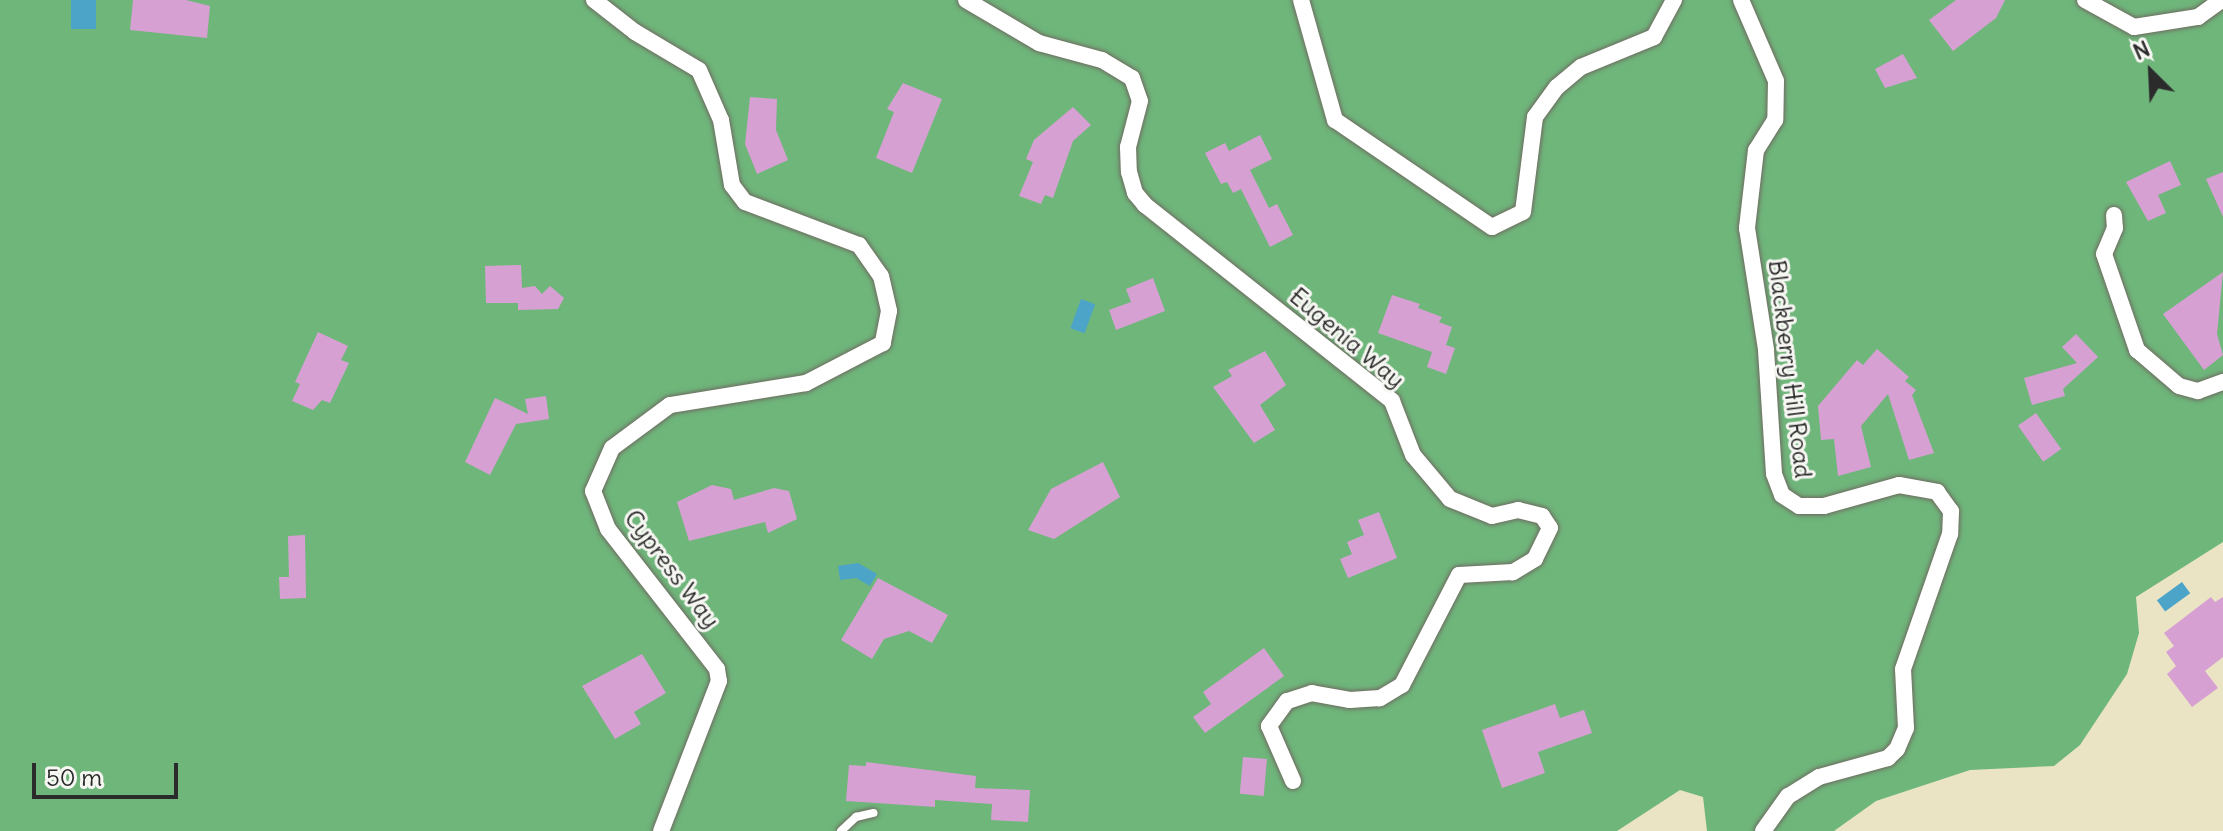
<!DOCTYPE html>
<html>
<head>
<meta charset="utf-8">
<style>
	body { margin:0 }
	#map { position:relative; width:2223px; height:831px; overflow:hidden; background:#eae4c4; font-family:Delius,sans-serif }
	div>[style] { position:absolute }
	.forest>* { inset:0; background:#6fb67b }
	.water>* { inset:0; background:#4ca4c9; transform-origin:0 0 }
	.building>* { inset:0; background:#d7a0d2; transform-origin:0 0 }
	.roads { filter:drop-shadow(0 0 2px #6e6c61) drop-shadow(0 0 2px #6e6c61) }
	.lane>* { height:8px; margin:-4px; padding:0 4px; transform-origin:4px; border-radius:4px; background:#fff }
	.street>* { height:16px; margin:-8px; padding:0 8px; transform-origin:8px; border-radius:8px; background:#fff }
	span { translate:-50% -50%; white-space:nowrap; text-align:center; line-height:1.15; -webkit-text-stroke:6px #f6f6f2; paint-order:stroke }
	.street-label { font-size:24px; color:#2b2b2b }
	.north { position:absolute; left:2111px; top:32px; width:80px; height:80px; -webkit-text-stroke:6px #f6f6f2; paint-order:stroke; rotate:336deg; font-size:22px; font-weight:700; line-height:32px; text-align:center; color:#2b2b2b }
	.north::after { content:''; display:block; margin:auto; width:28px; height:36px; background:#2b2b2b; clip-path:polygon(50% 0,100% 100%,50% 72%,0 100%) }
	.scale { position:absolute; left:32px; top:763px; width:146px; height:36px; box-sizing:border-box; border:4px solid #2b2b2b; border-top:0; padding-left:10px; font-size:24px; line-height:28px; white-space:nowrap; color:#2b2b2b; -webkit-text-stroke:6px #f6f6f2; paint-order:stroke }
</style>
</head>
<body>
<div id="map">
	<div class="forest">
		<div style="clip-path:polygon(0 0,2223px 0,2223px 542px,2136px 597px,2139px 633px,2127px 674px,2080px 745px,2054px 766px,1970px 770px,1876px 801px,1834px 831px,1707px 831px,1703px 797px,1680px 790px,1617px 831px,0 831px)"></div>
	</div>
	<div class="water">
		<div style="left:71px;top:0;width:25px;height:29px"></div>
		<div style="left:1081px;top:299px;width:15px;height:31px;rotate:20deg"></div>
		<div style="clip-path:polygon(858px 563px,877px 574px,870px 586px,856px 578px,840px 580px,838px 566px)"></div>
		<div style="left:2182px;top:582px;width:14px;height:31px;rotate:54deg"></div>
	</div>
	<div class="building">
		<div style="clip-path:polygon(133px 0,186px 0,210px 6px,207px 38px,130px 30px)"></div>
		<div style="clip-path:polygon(1956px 0,2005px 0,1996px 18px,1953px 51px,1929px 20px)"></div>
		<div style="clip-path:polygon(1903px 54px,1917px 78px,1885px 88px,1875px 69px)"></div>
		<div style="clip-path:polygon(903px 83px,942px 99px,912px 173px,876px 158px,894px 112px,887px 109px)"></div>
		<div style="clip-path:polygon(750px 97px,777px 99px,776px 130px,788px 160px,757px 174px,745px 144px)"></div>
		<div style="clip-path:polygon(1073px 107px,1091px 125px,1073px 141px,1053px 198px,1045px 195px,1041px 204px,1019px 196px,1033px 162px,1026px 159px,1034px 140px)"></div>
		<div style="clip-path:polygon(1260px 135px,1272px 159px,1250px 170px,1269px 208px,1277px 204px,1293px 235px,1270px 247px,1241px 189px,1233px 193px,1227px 182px,1221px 184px,1205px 153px,1225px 143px,1229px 151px)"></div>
		<div style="clip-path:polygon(2170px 161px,2181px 185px,2158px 195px,2166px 213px,2148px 221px,2126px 182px)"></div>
		<div style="clip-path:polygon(2223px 172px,2223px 217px,2206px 179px)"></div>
		<div style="clip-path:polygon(521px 265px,522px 288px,535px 286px,542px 294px,550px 286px,564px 298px,558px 309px,518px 310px,518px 303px,486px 303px,485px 266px)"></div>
		<div style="clip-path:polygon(2223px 272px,2217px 334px,2223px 355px,2204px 370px,2163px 314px)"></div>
		<div style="clip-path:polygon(1153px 278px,1165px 311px,1116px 330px,1109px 310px,1131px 302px,1126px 289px)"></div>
		<div style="clip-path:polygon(1392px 295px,1420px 304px,1418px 308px,1442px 317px,1439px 322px,1452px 327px,1446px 345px,1455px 348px,1446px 374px,1427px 367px,1432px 352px,1378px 333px)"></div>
		<div style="clip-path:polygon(318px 332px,348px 346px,341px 360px,349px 363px,330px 403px,322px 400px,313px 410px,292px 401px,300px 384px,295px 382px)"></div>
		<div style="clip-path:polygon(2076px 334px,2098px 357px,2063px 389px,2065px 396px,2032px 405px,2024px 378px,2077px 363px,2062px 347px)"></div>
		<div style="clip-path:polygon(1877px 349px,1909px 377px,1905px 381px,1916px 390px,1912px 395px,1934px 453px,1909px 460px,1888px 394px,1861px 426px,1871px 467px,1838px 476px,1834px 439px,1821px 440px,1818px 406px,1857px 360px,1863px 365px)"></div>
		<div style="clip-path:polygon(1265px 351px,1286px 385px,1260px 405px,1275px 430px,1254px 443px,1213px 387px,1232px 376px,1228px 370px)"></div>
		<div style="clip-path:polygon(546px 396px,549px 419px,516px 424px,490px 475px,465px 462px,495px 398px,528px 414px,525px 399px)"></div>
		<div style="left:2036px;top:413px;width:44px;height:22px;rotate:55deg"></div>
		<div style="clip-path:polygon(1103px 462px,1120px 497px,1054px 539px,1028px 530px,1051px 489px)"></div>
		<div style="clip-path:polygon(712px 485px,731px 489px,734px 500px,774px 488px,789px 491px,797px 519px,768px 533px,765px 522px,689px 541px,677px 502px)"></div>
		<div style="clip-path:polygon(1379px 512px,1397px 558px,1348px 578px,1340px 559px,1352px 554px,1347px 542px,1364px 535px,1358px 520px)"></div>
		<div style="clip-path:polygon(305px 535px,306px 598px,280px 599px,279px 577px,289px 577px,288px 536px)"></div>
		<div style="clip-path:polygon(878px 578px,948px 615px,932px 643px,909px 631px,884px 639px,872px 659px,841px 640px)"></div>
		<div style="clip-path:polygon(2211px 597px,2215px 602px,2223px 597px,2223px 657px,2205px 671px,2218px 688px,2192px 707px,2167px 674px,2176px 666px,2166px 652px,2174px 646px,2164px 633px)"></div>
		<div style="clip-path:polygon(1264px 648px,1284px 676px,1205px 733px,1193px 717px,1211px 704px,1203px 692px)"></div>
		<div style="clip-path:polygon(642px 654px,666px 693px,634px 712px,641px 724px,615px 739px,582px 686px)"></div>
		<div style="clip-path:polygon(1555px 704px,1560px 718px,1584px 710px,1592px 733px,1538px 752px,1545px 773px,1502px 788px,1482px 730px)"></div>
		<div style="left:1243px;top:757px;width:24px;height:37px;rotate:5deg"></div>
		<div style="clip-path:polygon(866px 762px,976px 776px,975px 788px,1030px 790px,1028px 822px,991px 820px,992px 804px,935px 800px,935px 807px,846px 801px,849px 765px,866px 766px)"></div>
	</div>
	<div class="roads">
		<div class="lane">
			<div style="left:841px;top:831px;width:21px;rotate:-43deg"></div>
			<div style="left:856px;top:817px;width:18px;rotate:-13deg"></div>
		</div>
		<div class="street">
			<div style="left:594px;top:0;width:52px;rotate:38deg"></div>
			<div style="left:635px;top:32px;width:74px;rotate:30.7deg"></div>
			<div style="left:699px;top:70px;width:55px;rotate:66.3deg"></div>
			<div style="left:721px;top:120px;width:66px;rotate:80.4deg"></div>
			<div style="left:732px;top:185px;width:21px;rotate:53deg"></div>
			<div style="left:745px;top:202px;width:122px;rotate:20.7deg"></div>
			<div style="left:859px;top:245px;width:38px;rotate:55deg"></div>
			<div style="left:881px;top:276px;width:36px;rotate:77deg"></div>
			<div style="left:889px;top:311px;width:33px;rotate:101deg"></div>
			<div style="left:883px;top:343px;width:87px;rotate:152.5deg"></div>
			<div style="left:806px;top:383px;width:138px;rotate:170.8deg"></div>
			<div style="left:670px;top:405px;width:72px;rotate:143.4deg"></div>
			<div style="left:612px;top:448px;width:47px;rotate:113.8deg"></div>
			<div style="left:593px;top:491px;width:41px;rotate:68.5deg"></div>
			<div style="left:608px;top:529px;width:177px;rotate:52.1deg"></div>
			<div style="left:717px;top:669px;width:12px;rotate:81deg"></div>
			<div style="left:719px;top:681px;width:161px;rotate:111.1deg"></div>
			<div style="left:966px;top:0;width:85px;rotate:30.5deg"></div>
			<div style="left:1039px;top:43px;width:65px;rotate:15.1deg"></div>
			<div style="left:1102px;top:60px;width:35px;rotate:31deg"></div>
			<div style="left:1132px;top:78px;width:24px;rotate:71deg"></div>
			<div style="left:1140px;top:101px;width:48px;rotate:104.6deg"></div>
			<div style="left:1128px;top:147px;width:25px;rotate:88deg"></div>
			<div style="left:1129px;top:172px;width:22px;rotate:74deg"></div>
			<div style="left:1135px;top:193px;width:16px;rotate:50deg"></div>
			<div style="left:1145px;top:205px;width:315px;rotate:38.4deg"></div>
			<div style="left:1392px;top:401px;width:58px;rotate:68.7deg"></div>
			<div style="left:1413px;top:455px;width:57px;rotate:49.9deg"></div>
			<div style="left:1450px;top:499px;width:45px;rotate:22deg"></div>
			<div style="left:1492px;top:516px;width:27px;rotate:-13deg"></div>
			<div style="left:1518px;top:510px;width:25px;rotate:14deg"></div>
			<div style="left:1542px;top:516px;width:14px;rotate:56deg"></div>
			<div style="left:1550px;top:528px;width:34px;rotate:116deg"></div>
			<div style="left:1535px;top:559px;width:26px;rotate:149deg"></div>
			<div style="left:1513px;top:572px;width:54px;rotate:176.8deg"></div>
			<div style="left:1459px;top:575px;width:124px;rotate:117.4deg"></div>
			<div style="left:1402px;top:685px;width:26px;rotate:149deg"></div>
			<div style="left:1380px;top:698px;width:30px;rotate:176deg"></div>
			<div style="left:1350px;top:700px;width:39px;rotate:-170deg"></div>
			<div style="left:1312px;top:693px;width:26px;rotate:162deg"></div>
			<div style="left:1287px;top:701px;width:31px;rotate:126deg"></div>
			<div style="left:1269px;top:726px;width:60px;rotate:66.4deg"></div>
			<div style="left:1301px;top:0;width:125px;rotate:74.2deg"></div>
			<div style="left:1335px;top:120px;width:190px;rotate:34.3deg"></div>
			<div style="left:1492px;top:227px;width:34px;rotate:-26deg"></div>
			<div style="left:1523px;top:212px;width:96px;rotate:-82.8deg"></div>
			<div style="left:1535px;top:117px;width:37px;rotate:-54deg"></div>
			<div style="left:1557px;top:87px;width:31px;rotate:-40deg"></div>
			<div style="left:1581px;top:67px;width:79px;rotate:-22.3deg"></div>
			<div style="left:1654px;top:37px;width:42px;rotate:-61.6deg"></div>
			<div style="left:1741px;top:0;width:88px;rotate:66.6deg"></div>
			<div style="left:1776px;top:81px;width:39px;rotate:91deg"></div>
			<div style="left:1775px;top:120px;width:36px;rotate:122deg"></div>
			<div style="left:1756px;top:150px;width:79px;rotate:96.6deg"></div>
			<div style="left:1747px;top:228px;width:123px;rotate:81.1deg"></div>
			<div style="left:1766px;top:350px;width:124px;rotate:86.3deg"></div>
			<div style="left:1774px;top:474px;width:22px;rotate:69deg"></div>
			<div style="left:1782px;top:495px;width:20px;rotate:33deg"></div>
			<div style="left:1799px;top:506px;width:25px"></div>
			<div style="left:1824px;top:506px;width:78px;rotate:-15.6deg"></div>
			<div style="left:1899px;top:485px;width:39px;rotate:10deg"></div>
			<div style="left:1937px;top:492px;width:24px;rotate:54deg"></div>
			<div style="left:1951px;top:511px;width:23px;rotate:92deg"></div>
			<div style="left:1950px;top:534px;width:143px;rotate:109.2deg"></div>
			<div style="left:1903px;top:669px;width:59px;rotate:87.1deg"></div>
			<div style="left:1906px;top:728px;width:23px;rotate:113deg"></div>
			<div style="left:1897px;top:749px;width:13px;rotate:135deg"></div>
			<div style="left:1888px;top:758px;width:72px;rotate:164.6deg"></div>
			<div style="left:1819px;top:777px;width:36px;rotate:148deg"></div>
			<div style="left:1788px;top:796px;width:43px;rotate:125.5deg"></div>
			<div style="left:2085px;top:0;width:56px;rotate:28.9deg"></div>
			<div style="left:2134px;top:27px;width:65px;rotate:-8.9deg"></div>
			<div style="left:2198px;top:17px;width:29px;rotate:-36deg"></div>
			<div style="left:2114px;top:215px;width:13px;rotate:86deg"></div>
			<div style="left:2115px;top:228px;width:28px;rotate:113deg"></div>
			<div style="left:2104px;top:254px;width:102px;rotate:71deg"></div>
			<div style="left:2137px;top:350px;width:55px;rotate:40.6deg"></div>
			<div style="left:2179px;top:386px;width:20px;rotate:15deg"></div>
			<div style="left:2198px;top:391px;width:27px;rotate:-20deg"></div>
		</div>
	</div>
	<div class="street-label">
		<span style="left:1347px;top:338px;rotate:40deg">Eugenia Way</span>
		<span style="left:1790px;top:369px;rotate:83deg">Blackberry Hill Road</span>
		<span style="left:672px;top:569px;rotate:53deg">Cypress Way</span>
	</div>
	<div class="north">N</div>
	<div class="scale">50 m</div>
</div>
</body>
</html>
